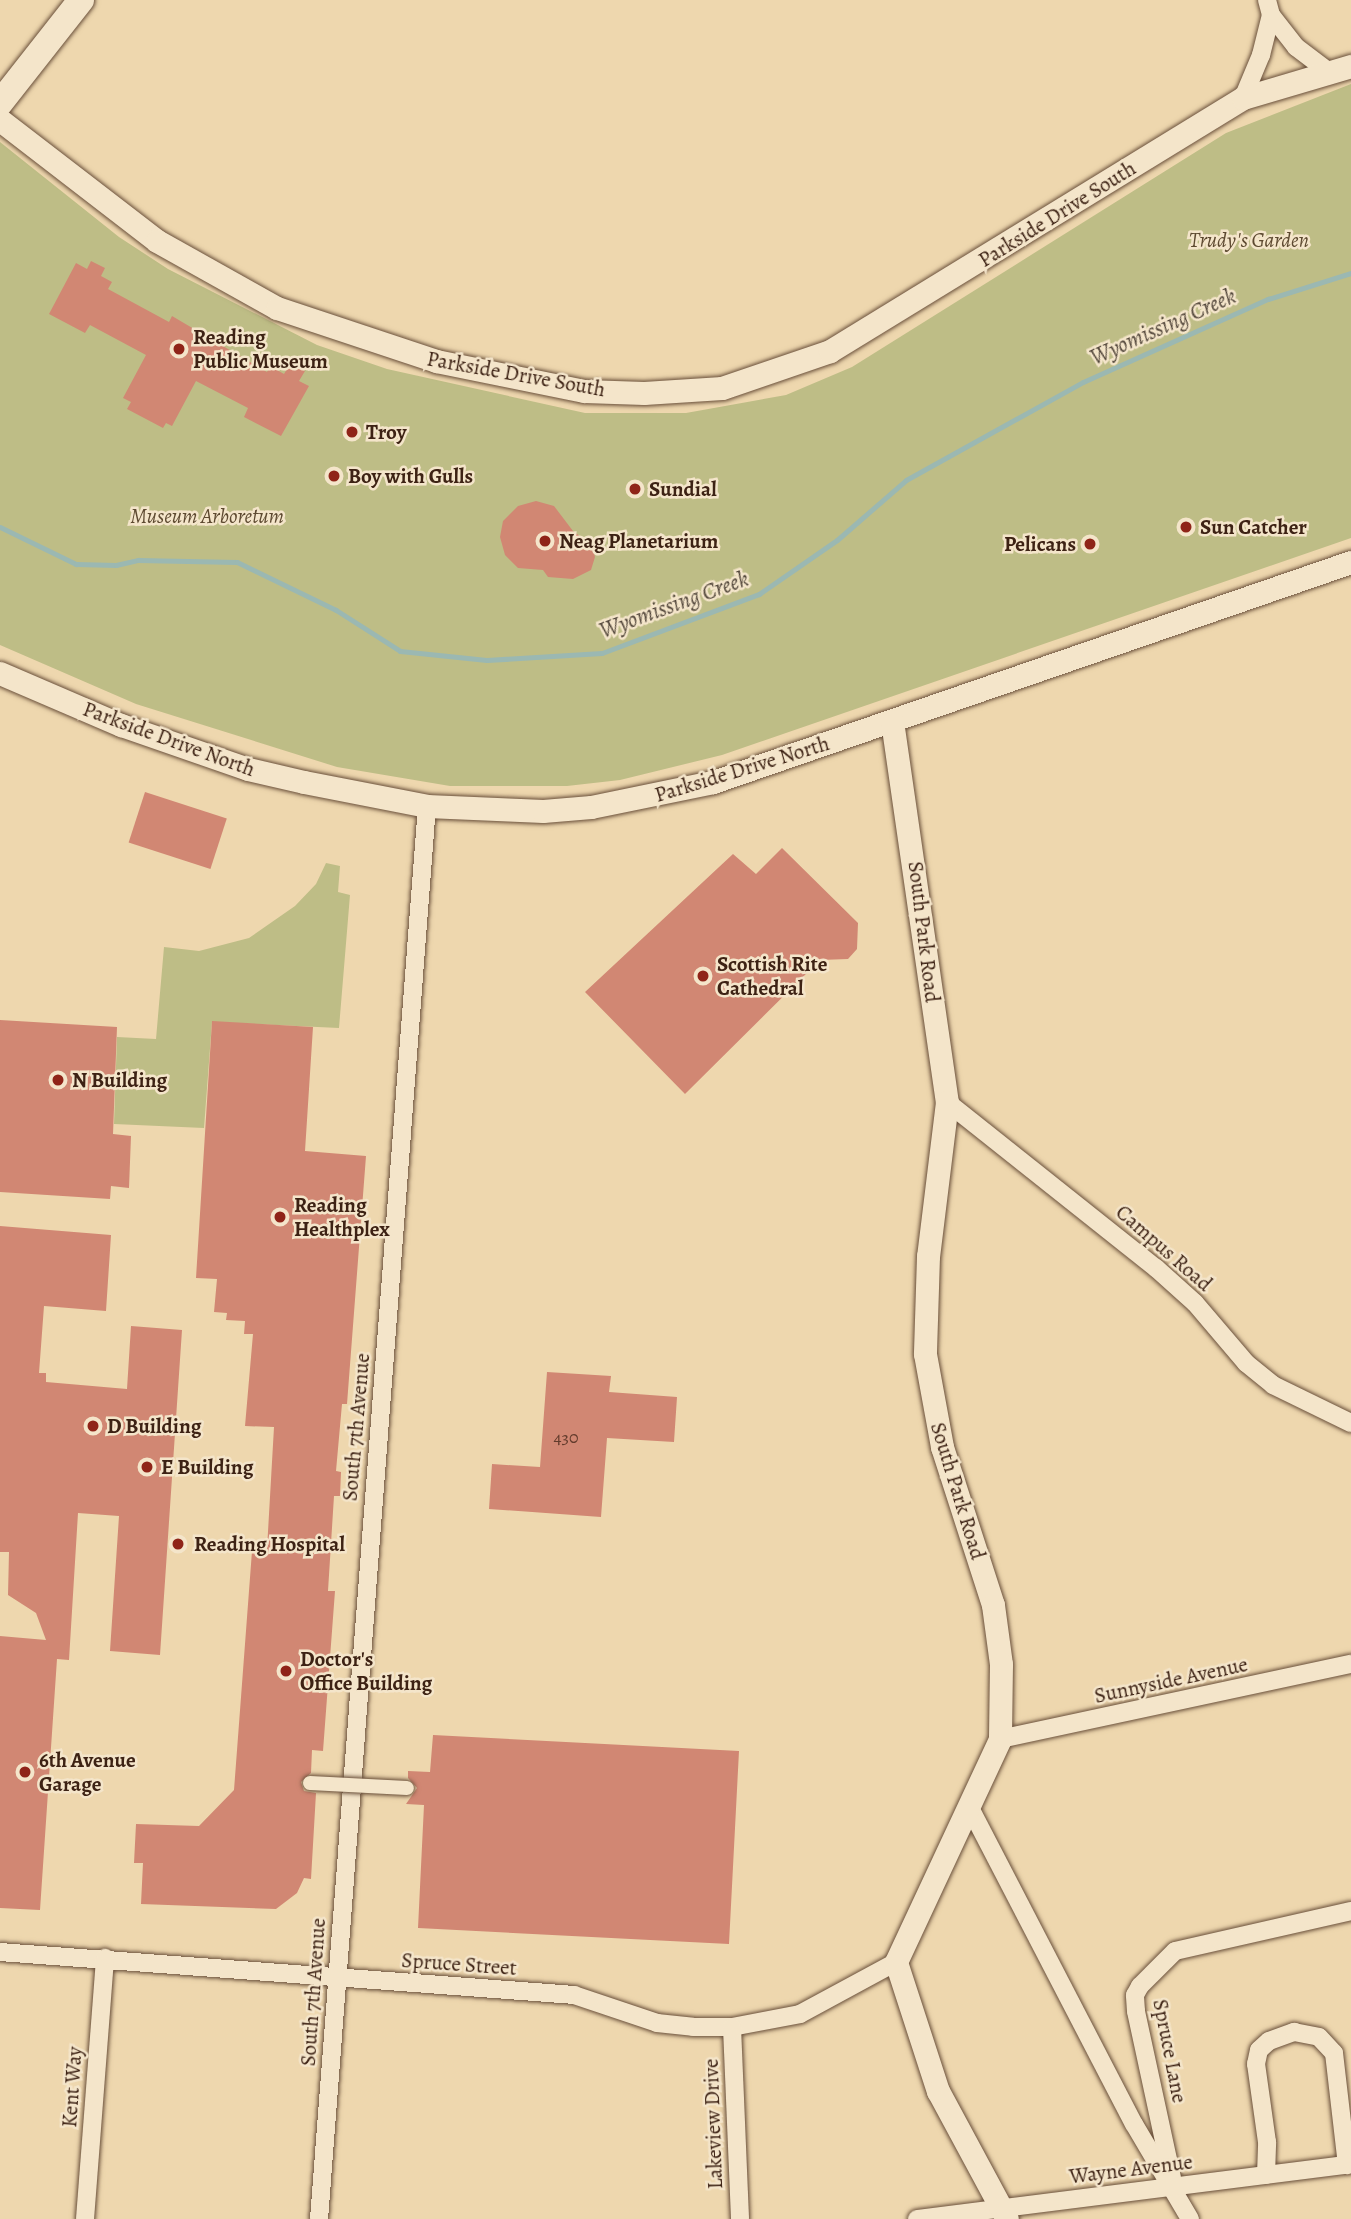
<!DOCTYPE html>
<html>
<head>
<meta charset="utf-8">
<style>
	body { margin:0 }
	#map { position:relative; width:1351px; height:2219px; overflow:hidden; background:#eed7ae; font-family:Alegreya,serif }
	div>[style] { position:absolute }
	.green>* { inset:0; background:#bebd86 }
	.stream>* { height:5px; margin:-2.5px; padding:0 2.5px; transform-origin:2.5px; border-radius:2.5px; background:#9bb8b2 }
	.building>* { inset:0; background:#d18773; transform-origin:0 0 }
	.roads { filter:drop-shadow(0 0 2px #694f3a) drop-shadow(0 0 2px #694f3a) }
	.minor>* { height:18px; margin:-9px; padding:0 9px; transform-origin:9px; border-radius:9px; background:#f4e5ca }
	.tertiary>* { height:23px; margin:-11.5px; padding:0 11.5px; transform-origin:11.5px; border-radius:11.5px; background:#f4e5ca }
	.secondary>* { height:26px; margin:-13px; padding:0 13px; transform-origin:13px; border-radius:13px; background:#f4e5ca }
	.bridges { filter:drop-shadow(0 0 2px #694f3a) drop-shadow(0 0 2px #694f3a) }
	.pedestrian-bridge>* { height:14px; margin:-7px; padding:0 7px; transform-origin:7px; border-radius:7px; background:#f4e5ca }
	.dots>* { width:19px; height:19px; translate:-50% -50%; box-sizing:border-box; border:4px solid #f4e5ca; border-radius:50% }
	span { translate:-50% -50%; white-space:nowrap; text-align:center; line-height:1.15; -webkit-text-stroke:5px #f4e5ca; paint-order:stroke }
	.number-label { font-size:18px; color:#623b2c }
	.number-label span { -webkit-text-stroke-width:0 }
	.street-label { font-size:21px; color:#3d2214 }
	.park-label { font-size:21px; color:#5d4930; font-style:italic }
	.poi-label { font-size:21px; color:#3d2214; font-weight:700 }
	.left { translate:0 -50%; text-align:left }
	.right { translate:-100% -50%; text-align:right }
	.water-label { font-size:23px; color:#54483c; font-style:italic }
</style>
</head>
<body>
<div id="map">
	<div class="green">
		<div style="clip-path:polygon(1351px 84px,1351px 538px,722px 755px,620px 780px,567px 786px,450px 786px,337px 767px,136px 704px,0 645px,0 142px,119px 237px,168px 269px,317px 345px,387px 369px,585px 413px,686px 413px,786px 395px,852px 367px,1226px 133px)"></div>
		<div style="clip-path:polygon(326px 863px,340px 866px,338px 892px,350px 895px,339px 1028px,212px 1022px,204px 1128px,114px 1124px,117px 1037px,156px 1039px,164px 947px,199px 951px,249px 938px,295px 906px,316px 884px)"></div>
	</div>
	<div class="stream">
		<div style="left:0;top:527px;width:85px;rotate:26deg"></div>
		<div style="left:76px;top:564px;width:40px;rotate:1.4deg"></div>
		<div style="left:116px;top:565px;width:23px;rotate:-13deg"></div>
		<div style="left:138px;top:560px;width:99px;rotate:1.2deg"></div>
		<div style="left:237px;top:562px;width:110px;rotate:25.9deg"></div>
		<div style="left:336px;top:610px;width:76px;rotate:32.6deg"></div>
		<div style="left:400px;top:651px;width:87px;rotate:5.9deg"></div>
		<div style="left:487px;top:660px;width:115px;rotate:-3.5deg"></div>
		<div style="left:602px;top:653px;width:168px;rotate:-20.6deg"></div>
		<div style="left:759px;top:594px;width:95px;rotate:-34.7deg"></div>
		<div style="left:837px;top:540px;width:91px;rotate:-41deg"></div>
		<div style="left:906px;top:480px;width:202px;rotate:-29deg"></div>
		<div style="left:1083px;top:382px;width:203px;rotate:-24.2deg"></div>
		<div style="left:1268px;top:299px;width:87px;rotate:-17.4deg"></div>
	</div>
	<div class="building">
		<div style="clip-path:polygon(91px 261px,105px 268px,101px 276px,112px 282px,108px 289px,169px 322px,172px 316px,267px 372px,270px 366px,284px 374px,290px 364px,305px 371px,299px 381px,309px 386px,281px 436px,244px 417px,248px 408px,196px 381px,172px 426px,166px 423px,163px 428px,127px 409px,131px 402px,123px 398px,146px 355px,90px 325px,85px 333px,49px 314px,76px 263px,87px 269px)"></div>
		<div style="clip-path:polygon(536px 501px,554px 506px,573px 531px,592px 545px,595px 557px,591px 570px,573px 579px,548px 577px,543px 570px,518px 568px,505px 555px,500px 537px,503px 521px,518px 506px)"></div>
		<div style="left:145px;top:792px;width:86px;height:53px;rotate:18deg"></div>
		<div style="clip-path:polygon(782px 848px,858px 923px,857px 949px,848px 959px,820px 960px,685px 1094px,585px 992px,733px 854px,756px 874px)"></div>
		<div style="clip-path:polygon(0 1020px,117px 1027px,113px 1134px,131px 1136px,129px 1188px,111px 1186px,110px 1199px,0 1192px)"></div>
		<div style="clip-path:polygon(212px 1021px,313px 1027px,305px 1151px,366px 1156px,347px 1404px,342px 1404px,336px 1471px,341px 1472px,340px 1496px,334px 1496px,328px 1591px,335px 1591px,323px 1751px,312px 1750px,311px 1773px,301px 1782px,304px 1791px,316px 1793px,311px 1879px,304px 1878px,297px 1893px,276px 1909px,141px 1904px,143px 1863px,134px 1863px,136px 1824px,199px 1826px,234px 1790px,252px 1551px,267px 1549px,274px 1427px,245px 1426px,253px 1334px,244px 1334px,245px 1321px,226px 1320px,227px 1313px,214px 1312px,217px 1279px,196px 1278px)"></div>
		<div style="clip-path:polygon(0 1226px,111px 1235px,106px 1311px,44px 1306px,39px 1373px,46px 1373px,46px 1382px,127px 1389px,131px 1326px,182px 1330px,160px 1655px,110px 1651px,119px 1516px,78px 1513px,69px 1660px,57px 1659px,40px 1910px,0 1908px,0 1636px,46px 1640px,36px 1613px,8px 1595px,9px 1552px,0 1552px)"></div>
		<div style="clip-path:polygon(547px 1372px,611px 1376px,609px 1392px,677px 1397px,674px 1442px,607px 1438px,601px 1517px,489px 1509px,492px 1464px,540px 1467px)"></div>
		<div style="clip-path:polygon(433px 1735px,739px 1751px,729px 1944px,418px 1928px,424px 1805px,406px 1804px,417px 1788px,408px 1778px,408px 1771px,430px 1772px)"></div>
	</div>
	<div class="roads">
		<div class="minor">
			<div style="left:1267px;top:0;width:16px;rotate:75deg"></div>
			<div style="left:1271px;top:15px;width:41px;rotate:52deg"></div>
			<div style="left:1296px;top:47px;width:41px;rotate:37.1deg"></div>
			<div style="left:1243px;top:98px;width:47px;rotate:-67.3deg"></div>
			<div style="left:1261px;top:55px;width:41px;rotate:-76deg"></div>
			<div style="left:947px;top:1102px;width:267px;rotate:38.5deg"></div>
			<div style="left:1156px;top:1268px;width:52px;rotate:41.9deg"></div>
			<div style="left:1195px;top:1303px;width:79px;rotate:49.6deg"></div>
			<div style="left:1246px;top:1363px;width:35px;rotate:39deg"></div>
			<div style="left:1273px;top:1385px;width:87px;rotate:26deg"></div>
			<div style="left:1000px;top:1739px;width:359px;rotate:-12.1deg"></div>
			<div style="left:969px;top:1806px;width:358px;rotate:62.6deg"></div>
			<div style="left:1134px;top:2124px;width:110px;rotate:59.5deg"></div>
			<div style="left:0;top:1952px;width:576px;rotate:4.28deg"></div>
			<div style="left:574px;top:1995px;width:88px;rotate:18.6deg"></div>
			<div style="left:657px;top:2023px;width:36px;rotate:6deg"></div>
			<div style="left:693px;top:2027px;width:39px"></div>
			<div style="left:732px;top:2027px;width:69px;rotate:-10.8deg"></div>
			<div style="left:800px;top:2014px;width:109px;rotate:-28.4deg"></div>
			<div style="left:732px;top:2027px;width:192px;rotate:87.6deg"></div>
			<div style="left:1266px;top:2175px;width:33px;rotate:-88deg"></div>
			<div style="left:1267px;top:2142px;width:79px;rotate:-98deg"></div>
			<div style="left:1256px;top:2064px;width:14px;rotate:-78deg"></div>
			<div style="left:1259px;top:2050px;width:13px;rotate:-42deg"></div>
			<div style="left:1269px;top:2041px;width:27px;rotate:-20deg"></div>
			<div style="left:1294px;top:2032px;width:25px;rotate:11deg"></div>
			<div style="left:1319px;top:2037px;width:22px;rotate:47deg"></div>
			<div style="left:1334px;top:2053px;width:113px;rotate:83.4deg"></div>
			<div style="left:1172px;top:2178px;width:171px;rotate:-102.2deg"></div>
			<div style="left:1136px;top:2011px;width:16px;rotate:-94deg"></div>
			<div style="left:1135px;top:1995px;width:10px;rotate:-61deg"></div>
			<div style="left:1140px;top:1986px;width:49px;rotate:-45deg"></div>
			<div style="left:1175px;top:1951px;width:180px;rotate:-12.8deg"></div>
			<div style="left:85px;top:2219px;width:262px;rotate:-85.6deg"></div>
			<div style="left:319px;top:2219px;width:1417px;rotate:-85.63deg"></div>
			<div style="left:917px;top:2219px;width:437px;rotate:-7.2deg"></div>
		</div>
		<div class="tertiary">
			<div style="left:0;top:120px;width:198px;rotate:37.6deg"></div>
			<div style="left:157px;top:241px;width:137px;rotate:29.2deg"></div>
			<div style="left:277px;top:308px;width:168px;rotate:18.4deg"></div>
			<div style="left:436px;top:361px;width:151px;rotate:11.5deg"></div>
			<div style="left:584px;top:391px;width:60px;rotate:1.9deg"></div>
			<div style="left:644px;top:393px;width:78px;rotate:-3.7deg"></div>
			<div style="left:722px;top:388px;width:114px;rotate:-18.9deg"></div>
			<div style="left:830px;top:351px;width:484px;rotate:-31.5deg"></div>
			<div style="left:1243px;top:98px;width:113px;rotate:-16.5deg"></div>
			<div style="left:0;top:673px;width:132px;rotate:23.3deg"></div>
			<div style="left:121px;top:725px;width:134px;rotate:19.1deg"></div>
			<div style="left:248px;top:769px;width:57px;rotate:13.1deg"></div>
			<div style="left:304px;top:782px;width:125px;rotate:11deg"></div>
			<div style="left:427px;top:806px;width:116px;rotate:2.5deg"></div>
			<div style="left:543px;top:811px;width:48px;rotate:-4.8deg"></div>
			<div style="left:591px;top:807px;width:125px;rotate:-11.6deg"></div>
			<div style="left:713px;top:782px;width:675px;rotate:-19.03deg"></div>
			<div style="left:892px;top:721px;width:385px;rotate:81.8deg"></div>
			<div style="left:947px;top:1102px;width:155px;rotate:97deg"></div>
			<div style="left:928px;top:1256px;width:98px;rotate:91.8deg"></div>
			<div style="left:925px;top:1354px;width:95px;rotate:79.6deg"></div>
			<div style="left:942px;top:1447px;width:166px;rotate:72.1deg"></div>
			<div style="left:993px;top:1605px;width:60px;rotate:82.3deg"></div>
			<div style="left:1001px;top:1664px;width:75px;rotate:90.8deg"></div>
			<div style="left:1000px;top:1739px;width:246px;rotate:115deg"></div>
			<div style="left:896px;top:1962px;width:136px;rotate:72deg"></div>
			<div style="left:938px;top:2091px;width:145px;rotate:61.7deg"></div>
		</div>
		<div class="secondary">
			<div style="left:0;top:103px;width:131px;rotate:-51.8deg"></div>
		</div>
	</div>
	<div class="bridges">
		<div class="pedestrian-bridge">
			<div style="left:310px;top:1783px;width:97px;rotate:3deg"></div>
		</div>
	</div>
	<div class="dots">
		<div style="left:179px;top:349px;background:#8f2418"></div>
		<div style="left:352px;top:432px;background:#8f2418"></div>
		<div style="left:334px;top:476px;background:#8f2418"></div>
		<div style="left:635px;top:489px;background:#8f2418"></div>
		<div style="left:1186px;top:527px;background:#8f2418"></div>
		<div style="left:545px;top:541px;background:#8f2418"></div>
		<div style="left:1090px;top:544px;background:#8f2418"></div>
		<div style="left:703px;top:976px;background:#8f2418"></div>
		<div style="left:58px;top:1080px;background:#8f2418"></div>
		<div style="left:280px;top:1217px;background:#8f2418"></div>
		<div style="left:93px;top:1426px;background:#8f2418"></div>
		<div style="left:147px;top:1467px;background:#8f2418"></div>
		<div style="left:178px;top:1544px;background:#8f2418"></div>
		<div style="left:286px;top:1671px;background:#8f2418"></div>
		<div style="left:25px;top:1772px;background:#8f2418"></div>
	</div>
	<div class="number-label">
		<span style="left:566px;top:1437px">430</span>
	</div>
	<div class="street-label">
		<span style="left:1057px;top:214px;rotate:-32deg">Parkside Drive South</span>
		<span style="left:516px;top:374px;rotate:10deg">Parkside Drive South</span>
		<span style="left:169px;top:739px;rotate:20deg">Parkside Drive North</span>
		<span style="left:742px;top:769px;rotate:-17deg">Parkside Drive North</span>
		<span style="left:924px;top:932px;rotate:83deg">South Park Road</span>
		<span style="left:1164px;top:1248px;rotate:41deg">Campus Road</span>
		<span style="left:356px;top:1427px;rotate:-85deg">South 7th Avenue</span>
		<span style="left:958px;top:1491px;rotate:73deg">South Park Road</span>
		<span style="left:1171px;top:1680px;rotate:-12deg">Sunnyside Avenue</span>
		<span style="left:459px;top:1964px;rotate:4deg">Spruce Street</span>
		<span style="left:313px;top:1992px;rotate:-86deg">South 7th Avenue</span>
		<span style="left:1170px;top:2051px;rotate:79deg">Spruce Lane</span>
		<span style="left:72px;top:2087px;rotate:-86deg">Kent Way</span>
		<span style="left:713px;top:2124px;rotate:-92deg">Lakeview Drive</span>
		<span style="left:1131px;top:2169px;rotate:-7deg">Wayne Avenue</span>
	</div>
	<div class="park-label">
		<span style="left:1249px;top:240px">Trudy's Garden</span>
		<span style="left:207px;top:516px">Museum Arboretum</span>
	</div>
	<div class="poi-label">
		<span class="left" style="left:193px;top:349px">Reading<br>Public Museum</span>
		<span class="left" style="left:366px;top:432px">Troy</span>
		<span class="left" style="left:348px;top:476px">Boy with Gulls</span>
		<span class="left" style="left:649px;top:489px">Sundial</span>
		<span class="left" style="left:1200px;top:527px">Sun Catcher</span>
		<span class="left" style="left:559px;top:541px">Neag Planetarium</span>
		<span class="right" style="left:1076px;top:544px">Pelicans</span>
		<span class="left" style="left:717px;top:976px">Scottish Rite<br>Cathedral</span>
		<span class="left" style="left:72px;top:1080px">N Building</span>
		<span class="left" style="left:294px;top:1217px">Reading<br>Healthplex</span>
		<span class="left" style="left:107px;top:1426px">D Building</span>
		<span class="left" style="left:161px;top:1467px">E Building</span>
		<span class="left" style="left:194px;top:1544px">Reading Hospital</span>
		<span class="left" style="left:300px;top:1671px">Doctor's<br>Office Building</span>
		<span class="left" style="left:39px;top:1772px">6th Avenue<br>Garage</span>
	</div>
	<div class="water-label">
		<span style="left:1163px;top:327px;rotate:-24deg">Wyomissing Creek</span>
		<span style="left:674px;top:605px;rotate:-20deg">Wyomissing Creek</span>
	</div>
</div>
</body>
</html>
